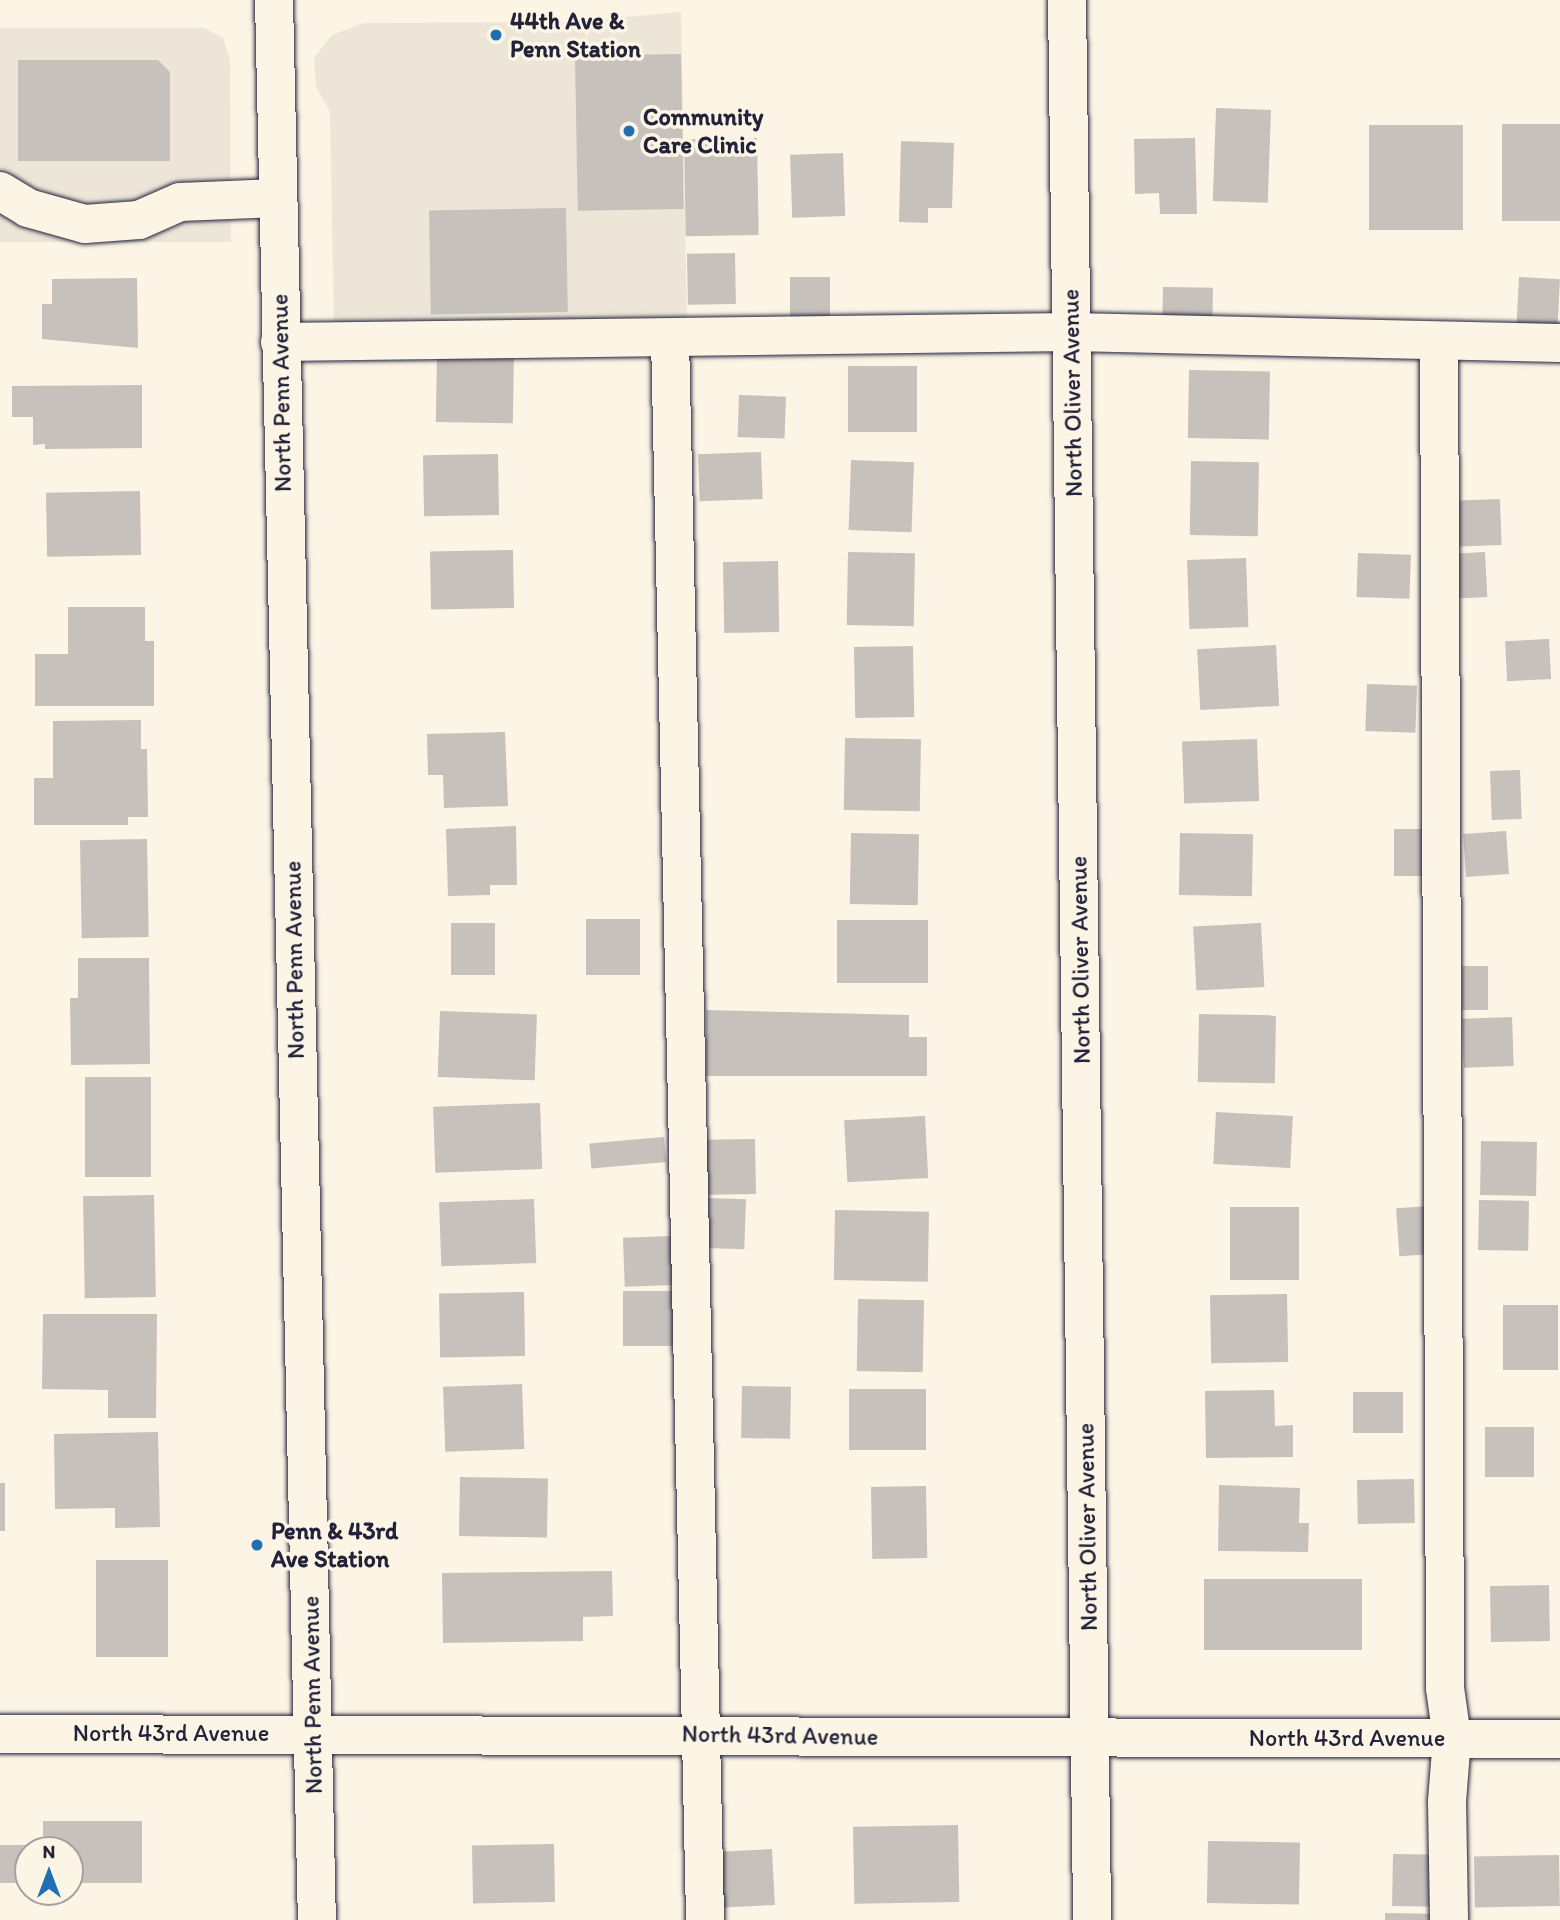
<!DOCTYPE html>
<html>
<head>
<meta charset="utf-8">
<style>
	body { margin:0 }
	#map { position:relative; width:1560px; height:1920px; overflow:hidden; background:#fcf5e5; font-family:Itim,sans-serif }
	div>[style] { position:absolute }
	.built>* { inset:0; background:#ece5d8 }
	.building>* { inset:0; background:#c6c1bb; transform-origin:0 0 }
	.roads { filter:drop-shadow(0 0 2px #22223b) drop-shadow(0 0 2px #22223b) }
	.minor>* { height:38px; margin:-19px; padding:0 19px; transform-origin:19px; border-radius:19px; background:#fcf5e5 }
	.major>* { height:38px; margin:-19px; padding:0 19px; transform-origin:19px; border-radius:19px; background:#fcf5e5 }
	.dots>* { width:19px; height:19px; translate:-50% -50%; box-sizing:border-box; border:4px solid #fcf5e5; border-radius:50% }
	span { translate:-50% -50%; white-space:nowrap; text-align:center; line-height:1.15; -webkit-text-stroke:7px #fcf5e5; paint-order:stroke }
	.poi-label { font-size:24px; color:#22223b; font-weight:700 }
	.left { translate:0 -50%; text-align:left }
	.street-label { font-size:24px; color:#22223b }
	.north { position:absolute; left:14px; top:1836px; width:70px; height:70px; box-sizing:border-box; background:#fcf5e5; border:2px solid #a5a1a1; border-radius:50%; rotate:0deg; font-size:19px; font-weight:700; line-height:28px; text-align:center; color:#22223b }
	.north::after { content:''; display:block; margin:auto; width:24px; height:32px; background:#1f6fb2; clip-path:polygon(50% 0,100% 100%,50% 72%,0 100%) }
</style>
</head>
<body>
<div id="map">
	<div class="built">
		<div style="clip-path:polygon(681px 12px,687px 326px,334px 325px,330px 112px,316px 87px,314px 58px,332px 35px,364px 23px,572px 22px)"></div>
		<div style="clip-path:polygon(0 28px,204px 28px,223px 38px,230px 61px,231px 242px,0 242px)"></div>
	</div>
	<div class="building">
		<div style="left:681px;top:54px;width:155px;height:106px;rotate:89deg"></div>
		<div style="clip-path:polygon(18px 60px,158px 60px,170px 72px,170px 161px,18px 161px)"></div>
		<div style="left:1216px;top:108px;width:55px;height:93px;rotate:2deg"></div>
		<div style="left:1560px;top:124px;width:97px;height:58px;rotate:90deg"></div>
		<div style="left:1369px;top:125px;width:94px;height:105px"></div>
		<div style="left:757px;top:138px;width:97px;height:73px;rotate:89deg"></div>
		<div style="clip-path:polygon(1195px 138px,1197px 214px,1160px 214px,1159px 193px,1135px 194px,1134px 139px)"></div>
		<div style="clip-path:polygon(901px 141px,954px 143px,952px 208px,928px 208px,928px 223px,899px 222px)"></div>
		<div style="left:843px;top:153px;width:63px;height:53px;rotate:88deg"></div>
		<div style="left:566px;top:208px;width:104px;height:137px;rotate:89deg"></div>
		<div style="left:735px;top:253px;width:51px;height:48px;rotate:89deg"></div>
		<div style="left:790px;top:277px;width:40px;height:47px"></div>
		<div style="left:1519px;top:277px;width:41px;height:46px;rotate:3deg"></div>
		<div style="clip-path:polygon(137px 278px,138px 348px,42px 339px,42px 304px,52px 304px,52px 279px)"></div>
		<div style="left:1163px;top:287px;width:50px;height:39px;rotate:1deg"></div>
		<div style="left:437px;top:354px;width:77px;height:68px;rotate:1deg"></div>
		<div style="left:848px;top:366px;width:69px;height:66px"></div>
		<div style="left:1189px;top:370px;width:81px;height:68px;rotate:1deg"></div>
		<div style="clip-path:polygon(142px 385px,142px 448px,45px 449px,45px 444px,33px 445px,33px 417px,12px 417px,12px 386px)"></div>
		<div style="left:739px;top:395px;width:47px;height:42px;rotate:2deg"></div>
		<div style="left:761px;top:452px;width:47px;height:63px;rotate:88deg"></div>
		<div style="left:498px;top:454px;width:61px;height:75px;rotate:89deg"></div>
		<div style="left:851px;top:460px;width:63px;height:70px;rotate:2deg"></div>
		<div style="left:1191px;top:461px;width:68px;height:74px;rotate:1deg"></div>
		<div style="left:140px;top:491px;width:64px;height:94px;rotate:89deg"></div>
		<div style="left:1500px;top:499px;width:46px;height:49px;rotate:88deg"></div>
		<div style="left:513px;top:550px;width:58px;height:83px;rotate:89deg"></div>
		<div style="left:848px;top:552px;width:67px;height:73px;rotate:1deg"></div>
		<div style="left:1485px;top:552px;width:45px;height:33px;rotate:87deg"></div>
		<div style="left:1358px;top:553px;width:53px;height:44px;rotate:2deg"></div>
		<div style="left:1246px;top:558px;width:69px;height:59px;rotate:88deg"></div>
		<div style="left:778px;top:561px;width:71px;height:55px;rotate:89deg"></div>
		<div style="clip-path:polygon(68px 607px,145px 607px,145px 641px,154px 641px,154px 706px,35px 706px,35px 654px,68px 654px)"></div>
		<div style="left:1549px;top:639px;width:40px;height:44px;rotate:87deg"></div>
		<div style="left:1276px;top:645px;width:61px;height:79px;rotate:87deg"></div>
		<div style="left:913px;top:646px;width:71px;height:59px;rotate:89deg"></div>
		<div style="left:1367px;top:684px;width:50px;height:47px;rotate:2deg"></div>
		<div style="clip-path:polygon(141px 720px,141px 749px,147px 749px,148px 817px,128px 817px,128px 825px,34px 825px,34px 778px,53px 778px,53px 721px)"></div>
		<div style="clip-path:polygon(505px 732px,508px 806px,444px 808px,443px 775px,428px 775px,427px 734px)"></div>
		<div style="left:845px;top:738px;width:76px;height:72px;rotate:1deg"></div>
		<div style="left:1257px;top:739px;width:62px;height:75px;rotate:88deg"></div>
		<div style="left:1520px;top:770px;width:49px;height:30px;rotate:88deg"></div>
		<div style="clip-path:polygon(516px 826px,517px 885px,490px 885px,490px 895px,448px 896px,446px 829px)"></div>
		<div style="left:1394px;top:829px;width:35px;height:47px"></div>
		<div style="left:1506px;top:831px;width:43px;height:43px;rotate:86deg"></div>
		<div style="left:851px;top:833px;width:68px;height:71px;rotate:1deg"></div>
		<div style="left:1180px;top:833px;width:73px;height:62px;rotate:1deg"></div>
		<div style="left:147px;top:839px;width:98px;height:67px;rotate:89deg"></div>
		<div style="left:640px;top:919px;width:56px;height:54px;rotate:90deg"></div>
		<div style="left:928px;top:920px;width:63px;height:91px;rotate:90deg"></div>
		<div style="left:451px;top:923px;width:44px;height:52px"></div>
		<div style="left:1261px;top:923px;width:64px;height:68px;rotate:87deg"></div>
		<div style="clip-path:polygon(78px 958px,149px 958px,150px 1064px,71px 1065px,70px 998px,78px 998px)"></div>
		<div style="left:1462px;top:966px;width:26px;height:44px"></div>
		<div style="clip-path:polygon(706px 1010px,909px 1015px,909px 1037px,927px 1037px,927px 1076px,706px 1076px)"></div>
		<div style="left:440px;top:1011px;width:97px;height:66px;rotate:2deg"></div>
		<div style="left:1199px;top:1014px;width:77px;height:68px;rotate:1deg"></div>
		<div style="left:1512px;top:1017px;width:49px;height:50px;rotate:88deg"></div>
		<div style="left:85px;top:1077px;width:66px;height:100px"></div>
		<div style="left:540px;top:1103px;width:66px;height:107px;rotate:88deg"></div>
		<div style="left:1216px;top:1112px;width:77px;height:52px;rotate:3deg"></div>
		<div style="left:925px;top:1116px;width:62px;height:81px;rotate:87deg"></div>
		<div style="left:664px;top:1137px;width:25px;height:75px;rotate:85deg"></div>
		<div style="left:755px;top:1139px;width:55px;height:50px;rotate:89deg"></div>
		<div style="left:1481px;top:1141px;width:56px;height:54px;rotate:1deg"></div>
		<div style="left:154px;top:1195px;width:102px;height:71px;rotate:89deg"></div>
		<div style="left:708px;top:1198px;width:38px;height:50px;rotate:2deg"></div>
		<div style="left:534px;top:1199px;width:64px;height:95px;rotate:88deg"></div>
		<div style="left:1479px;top:1200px;width:50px;height:50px;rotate:1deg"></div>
		<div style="left:1429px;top:1206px;width:48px;height:33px;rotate:86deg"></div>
		<div style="left:1230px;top:1207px;width:69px;height:73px"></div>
		<div style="left:835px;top:1210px;width:94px;height:70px;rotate:1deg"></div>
		<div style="left:673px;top:1236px;width:49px;height:50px;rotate:88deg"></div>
		<div style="left:675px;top:1291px;width:55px;height:52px;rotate:90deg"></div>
		<div style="left:524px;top:1292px;width:64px;height:85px;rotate:89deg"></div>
		<div style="left:1287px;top:1294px;width:68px;height:77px;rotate:89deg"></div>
		<div style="left:858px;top:1299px;width:66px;height:72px;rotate:1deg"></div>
		<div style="left:1503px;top:1305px;width:55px;height:65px"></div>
		<div style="clip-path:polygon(43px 1314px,157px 1314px,156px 1418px,108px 1418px,108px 1390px,42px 1389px)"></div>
		<div style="left:522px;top:1384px;width:65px;height:79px;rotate:88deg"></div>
		<div style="left:742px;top:1386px;width:49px;height:52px;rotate:1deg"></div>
		<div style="left:849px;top:1389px;width:77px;height:61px"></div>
		<div style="clip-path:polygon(1274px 1390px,1275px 1426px,1293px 1425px,1293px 1457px,1206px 1458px,1205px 1391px)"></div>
		<div style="left:1353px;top:1392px;width:50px;height:41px"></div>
		<div style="left:1485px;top:1427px;width:49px;height:50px"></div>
		<div style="clip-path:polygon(158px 1432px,160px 1527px,115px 1528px,115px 1508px,55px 1509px,54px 1434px)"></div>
		<div style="left:460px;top:1477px;width:88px;height:59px;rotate:1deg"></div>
		<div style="left:1414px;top:1479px;width:44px;height:57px;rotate:89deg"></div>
		<div style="left:0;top:1483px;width:5px;height:48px"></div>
		<div style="clip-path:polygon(1219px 1485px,1300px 1488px,1299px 1523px,1309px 1523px,1308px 1552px,1218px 1551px)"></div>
		<div style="left:926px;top:1486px;width:72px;height:55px;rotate:89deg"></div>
		<div style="left:96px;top:1560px;width:72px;height:97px"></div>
		<div style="clip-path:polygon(612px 1571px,613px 1616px,583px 1617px,583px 1641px,443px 1643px,442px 1573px)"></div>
		<div style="left:1204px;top:1579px;width:158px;height:71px"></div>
		<div style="left:1549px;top:1585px;width:56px;height:59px;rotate:89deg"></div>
		<div style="clip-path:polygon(43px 1821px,142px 1821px,142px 1883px,70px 1883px,70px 1850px,28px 1850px,28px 1883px,0 1883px,0 1845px,43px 1845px)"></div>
		<div style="left:958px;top:1825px;width:77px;height:105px;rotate:89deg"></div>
		<div style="left:1208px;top:1841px;width:92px;height:62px;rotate:1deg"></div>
		<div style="left:554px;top:1844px;width:58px;height:82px;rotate:89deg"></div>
		<div style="left:772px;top:1849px;width:56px;height:56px;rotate:87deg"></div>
		<div style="left:1393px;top:1854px;width:49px;height:52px;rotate:1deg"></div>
		<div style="left:1559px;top:1855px;width:51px;height:85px;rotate:89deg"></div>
		<div style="clip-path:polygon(1385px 1913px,1443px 1914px,1443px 1920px,1385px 1920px)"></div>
	</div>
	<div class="roads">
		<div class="minor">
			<div style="left:1067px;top:0;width:1920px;rotate:89.25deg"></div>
			<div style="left:0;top:191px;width:33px;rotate:31deg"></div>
			<div style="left:28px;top:208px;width:59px;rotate:15.7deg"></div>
			<div style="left:85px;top:224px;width:54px;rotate:-4.2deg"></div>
			<div style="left:139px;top:220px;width:45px;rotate:-23.7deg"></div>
			<div style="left:180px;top:202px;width:98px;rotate:-2.3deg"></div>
			<div style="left:670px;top:338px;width:1582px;rotate:88.73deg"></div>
			<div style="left:280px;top:342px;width:792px;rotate:-0.72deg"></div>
			<div style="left:1072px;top:332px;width:488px;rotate:1.3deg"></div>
			<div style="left:1439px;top:342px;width:1346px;rotate:89.74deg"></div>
			<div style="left:1445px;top:1688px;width:50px;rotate:82deg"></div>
			<div style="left:1452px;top:1738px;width:64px;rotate:94.5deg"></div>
			<div style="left:1447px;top:1802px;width:118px;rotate:89deg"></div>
			<div style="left:0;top:1734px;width:1560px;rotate:0.18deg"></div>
		</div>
		<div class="major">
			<div style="left:274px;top:0;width:1920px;rotate:88.72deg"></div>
		</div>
	</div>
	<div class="dots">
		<div style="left:496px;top:35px;background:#1f6fb2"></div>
		<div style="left:629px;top:131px;background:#1f6fb2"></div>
		<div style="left:257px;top:1545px;background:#1f6fb2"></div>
	</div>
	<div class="poi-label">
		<span class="left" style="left:510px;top:35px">44th Ave &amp;<br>Penn Station</span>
		<span class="left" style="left:643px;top:131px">Community<br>Care Clinic</span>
		<span class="left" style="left:271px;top:1545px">Penn &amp; 43rd<br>Ave Station</span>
	</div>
	<div class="street-label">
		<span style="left:281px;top:393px;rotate:-91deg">North Penn Avenue</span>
		<span style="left:1072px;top:393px;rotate:-91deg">North Oliver Avenue</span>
		<span style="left:294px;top:960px;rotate:-91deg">North Penn Avenue</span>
		<span style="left:1080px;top:960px;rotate:-91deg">North Oliver Avenue</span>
		<span style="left:1087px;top:1527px;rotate:-91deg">North Oliver Avenue</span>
		<span style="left:312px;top:1695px;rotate:-91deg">North Penn Avenue</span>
		<span style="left:171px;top:1733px">North 43rd Avenue</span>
		<span style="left:780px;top:1735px;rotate:1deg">North 43rd Avenue</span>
		<span style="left:1347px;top:1738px">North 43rd Avenue</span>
	</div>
	<div class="north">N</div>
</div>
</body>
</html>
